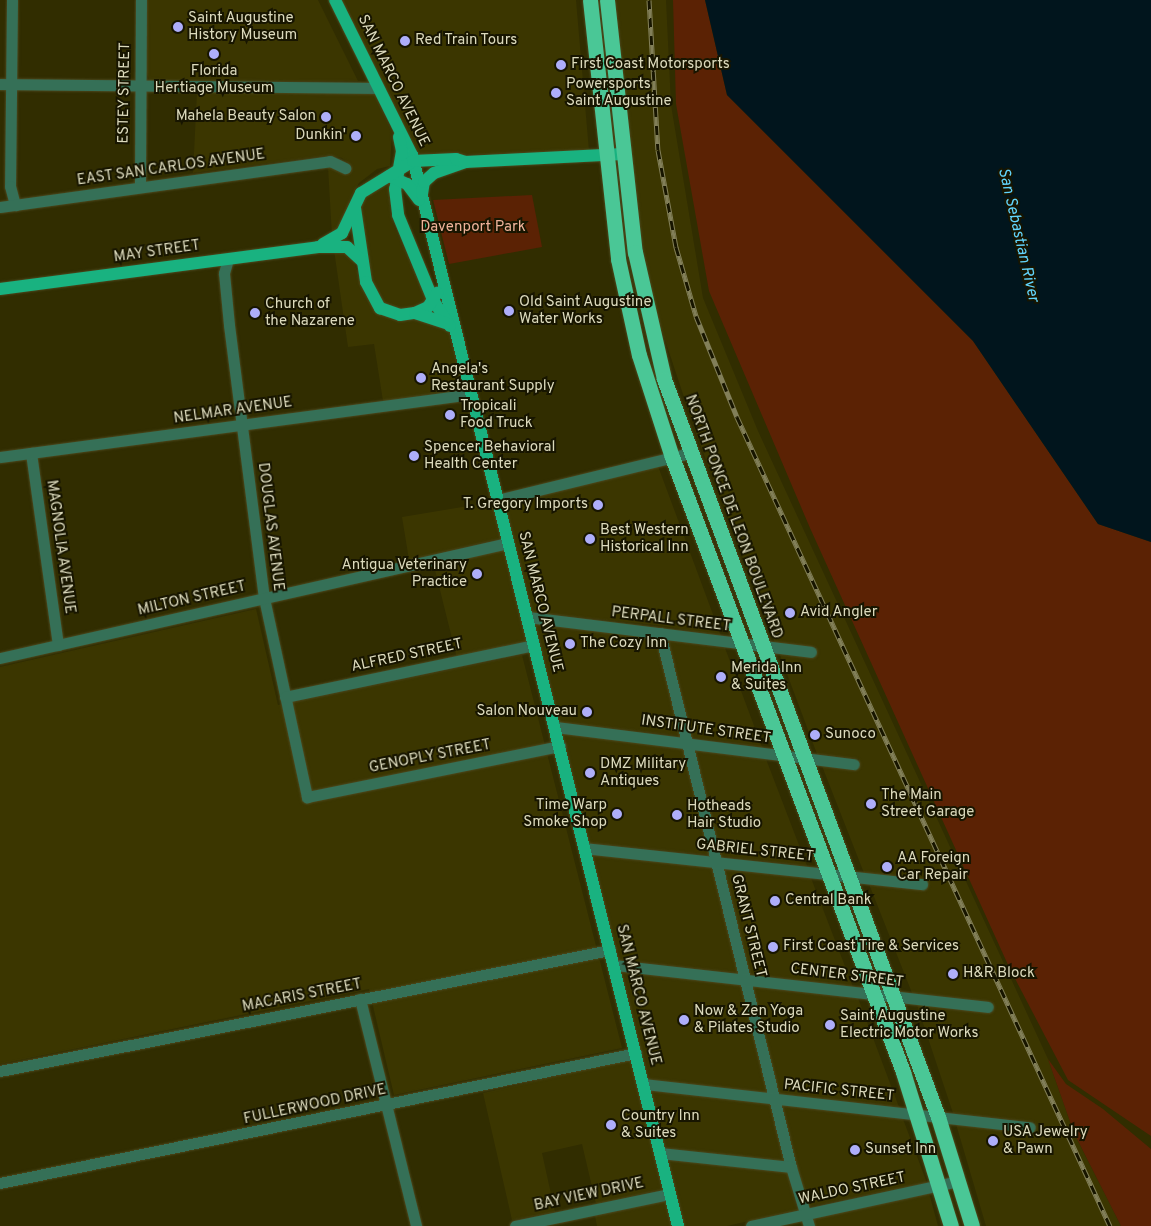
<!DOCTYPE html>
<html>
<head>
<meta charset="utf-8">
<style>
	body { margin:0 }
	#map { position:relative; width:1151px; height:1226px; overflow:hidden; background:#312d00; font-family:Overpass,sans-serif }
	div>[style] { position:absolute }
	.built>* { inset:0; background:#3b3600; transform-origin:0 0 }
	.green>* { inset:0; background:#5b2204 }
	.water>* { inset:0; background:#01151d }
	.roads { filter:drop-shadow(0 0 1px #4c491e) drop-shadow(0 0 1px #4c491e) }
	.minor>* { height:11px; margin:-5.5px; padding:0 5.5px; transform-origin:5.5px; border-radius:5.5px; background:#357057 }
	.major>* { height:12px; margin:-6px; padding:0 6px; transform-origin:6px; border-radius:6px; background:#19b280 }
	.highway>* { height:15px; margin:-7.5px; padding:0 7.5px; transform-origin:7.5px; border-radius:7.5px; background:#4ac796 }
	.rail>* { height:5px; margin-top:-2.5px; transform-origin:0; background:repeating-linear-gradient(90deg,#171500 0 9px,#827f59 0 18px); box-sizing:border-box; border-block:1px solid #827f59 }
	.dots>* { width:14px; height:14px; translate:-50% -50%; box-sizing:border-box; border:2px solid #171500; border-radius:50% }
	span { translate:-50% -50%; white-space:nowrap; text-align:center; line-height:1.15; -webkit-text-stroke:4px #171500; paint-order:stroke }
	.poi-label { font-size:15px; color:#dcdabc }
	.left { translate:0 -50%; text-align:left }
	.right { translate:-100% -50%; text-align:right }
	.street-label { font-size:15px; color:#dcdabc }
	.park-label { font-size:15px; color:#efb39a }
	.water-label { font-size:16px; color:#62d5fd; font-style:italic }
</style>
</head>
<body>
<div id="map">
	<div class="built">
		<div style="clip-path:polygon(147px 0,318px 0,358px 81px,150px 81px,145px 70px)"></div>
		<div style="clip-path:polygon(340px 0,576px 0,589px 151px,416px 156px)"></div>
		<div style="clip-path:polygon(614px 0,666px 0,671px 105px,703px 298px,758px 431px,1048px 1059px,1074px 1133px,1121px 1226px,986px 1226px,956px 1124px,1034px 1133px,1035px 1122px,953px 1113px,917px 1005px,992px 1013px,993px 1002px,912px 993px,869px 884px,926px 890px,927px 879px,864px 873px,822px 766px,858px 770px,859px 759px,817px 754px,780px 655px,815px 658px,816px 647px,775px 643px,697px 436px,655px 310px,634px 200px)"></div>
		<div style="clip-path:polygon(197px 92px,374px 93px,392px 132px,390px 166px,377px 169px,359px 183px,350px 199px,346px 217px,332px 236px,328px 167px,337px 167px,346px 175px,352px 166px,342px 158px,330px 155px,193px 173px)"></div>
		<div style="clip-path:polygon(389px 182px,390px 210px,394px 226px,427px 300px,415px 308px,400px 309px,382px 303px,373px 289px,356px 212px,362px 196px)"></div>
		<div style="clip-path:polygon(334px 250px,343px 252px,354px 262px,365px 295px,378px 313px,399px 320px,416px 319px,442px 327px,449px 333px,464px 389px,383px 401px,374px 344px,348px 347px)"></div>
		<div style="clip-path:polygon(658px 466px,721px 636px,663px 626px,531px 612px,503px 504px)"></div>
		<div style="clip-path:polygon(492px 502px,502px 538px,409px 560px,402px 517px)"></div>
		<div style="left:505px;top:549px;width:95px;height:73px;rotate:76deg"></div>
		<div style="clip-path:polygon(256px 609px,278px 705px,522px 655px,622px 1048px,394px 1095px,369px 989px,0 1064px,0 667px)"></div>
		<div style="clip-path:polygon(534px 624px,656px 638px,681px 736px,559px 722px)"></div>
		<div style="clip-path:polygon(667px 639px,725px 648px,762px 747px,691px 737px)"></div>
		<div style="clip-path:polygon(562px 733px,684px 748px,710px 855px,588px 843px)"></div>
		<div style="clip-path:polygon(694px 749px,766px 759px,807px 866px,720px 856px)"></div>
		<div style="clip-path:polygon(590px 854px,713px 866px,738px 973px,618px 960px)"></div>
		<div style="clip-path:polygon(723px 868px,811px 878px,853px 987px,749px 974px)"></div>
		<div style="clip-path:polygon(621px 972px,741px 984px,768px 1093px,647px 1079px)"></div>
		<div style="clip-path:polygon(752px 986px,858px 998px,899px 1107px,779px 1094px)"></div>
		<div style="clip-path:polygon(632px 1059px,664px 1189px,596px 1204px,582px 1144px,542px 1153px,555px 1212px,512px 1220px,483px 1093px)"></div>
		<div style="clip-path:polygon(650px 1091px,771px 1104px,785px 1161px,664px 1148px)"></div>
		<div style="clip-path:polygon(782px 1105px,903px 1119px,927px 1183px,807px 1207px)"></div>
		<div style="clip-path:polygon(667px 1159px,787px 1172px,797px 1210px,727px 1226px,683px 1226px)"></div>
		<div style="clip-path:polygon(929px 1193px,938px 1226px,814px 1226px,811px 1218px)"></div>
		<div style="clip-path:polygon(666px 1200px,673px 1226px,597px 1226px,595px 1216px)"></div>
	</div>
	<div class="green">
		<div style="clip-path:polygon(673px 0,705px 0,727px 95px,973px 341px,1098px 524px,1151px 542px,1151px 1136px,1068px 1080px,1009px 967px,810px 528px,709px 291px,676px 104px)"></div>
		<div style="clip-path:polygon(532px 195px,542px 247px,449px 264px,433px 200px)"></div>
		<div style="clip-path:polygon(1048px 1059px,1066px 1084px,1103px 1109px,1151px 1149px,1151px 1226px,1121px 1226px,1074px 1133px)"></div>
	</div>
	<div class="water">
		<div style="clip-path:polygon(705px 0,1151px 0,1151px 542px,1098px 524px,973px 341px,727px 95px)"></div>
	</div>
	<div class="roads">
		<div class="minor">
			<div style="left:12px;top:0;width:186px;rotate:90.6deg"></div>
			<div style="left:10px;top:186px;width:20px;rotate:75deg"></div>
			<div style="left:0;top:84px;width:377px;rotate:0.6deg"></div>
			<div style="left:140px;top:186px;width:186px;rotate:-89.7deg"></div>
			<div style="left:0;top:207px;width:333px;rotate:-7.9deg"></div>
			<div style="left:330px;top:161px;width:17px;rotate:25deg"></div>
			<div style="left:228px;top:259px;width:15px;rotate:106deg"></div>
			<div style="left:224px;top:273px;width:52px;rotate:84.5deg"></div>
			<div style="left:229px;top:325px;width:275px;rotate:82.7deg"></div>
			<div style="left:264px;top:598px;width:204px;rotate:77.8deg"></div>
			<div style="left:307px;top:797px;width:258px;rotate:-11.4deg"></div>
			<div style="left:31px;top:453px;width:194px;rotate:82deg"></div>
			<div style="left:0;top:457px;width:474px;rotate:-7.6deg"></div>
			<div style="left:497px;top:500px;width:199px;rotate:-13.7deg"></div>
			<div style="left:527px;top:617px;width:286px;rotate:7deg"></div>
			<div style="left:660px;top:633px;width:550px;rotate:76.22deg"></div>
			<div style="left:791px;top:1167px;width:62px;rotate:73deg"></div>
			<div style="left:0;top:658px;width:521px;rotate:-12.76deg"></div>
			<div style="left:285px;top:697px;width:254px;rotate:-11.8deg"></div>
			<div style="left:555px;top:727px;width:301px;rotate:7.1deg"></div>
			<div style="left:584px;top:848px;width:340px;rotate:6.1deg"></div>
			<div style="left:614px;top:965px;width:376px;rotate:6.4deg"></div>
			<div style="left:360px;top:999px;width:234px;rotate:76.1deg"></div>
			<div style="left:0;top:1071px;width:622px;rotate:-11.22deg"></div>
			<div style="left:644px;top:1084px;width:388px;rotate:6.4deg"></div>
			<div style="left:660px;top:1153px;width:132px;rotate:6.1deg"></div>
			<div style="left:0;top:1183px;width:649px;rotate:-11.55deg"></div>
			<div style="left:515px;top:1226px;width:158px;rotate:-11.7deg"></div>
			<div style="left:751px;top:1226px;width:213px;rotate:-12.2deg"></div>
		</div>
		<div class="major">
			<div style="left:335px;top:0;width:173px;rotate:63.6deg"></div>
			<div style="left:412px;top:155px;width:1104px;rotate:76.05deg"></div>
			<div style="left:399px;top:137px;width:14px;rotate:78deg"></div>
			<div style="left:402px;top:151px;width:39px;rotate:100deg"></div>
			<div style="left:395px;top:189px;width:26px;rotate:83deg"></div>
			<div style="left:398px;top:215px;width:92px;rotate:67.6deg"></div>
			<div style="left:433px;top:300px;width:31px;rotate:57deg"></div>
			<div style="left:389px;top:176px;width:20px;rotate:24deg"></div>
			<div style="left:407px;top:184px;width:20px;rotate:53deg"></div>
			<div style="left:422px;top:194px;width:12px;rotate:-81deg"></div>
			<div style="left:424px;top:182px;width:13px;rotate:-42deg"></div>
			<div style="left:434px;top:173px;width:34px;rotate:-19deg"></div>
			<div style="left:355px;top:208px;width:75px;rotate:81.5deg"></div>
			<div style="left:366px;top:282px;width:30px;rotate:62deg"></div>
			<div style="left:380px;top:308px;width:21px;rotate:19deg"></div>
			<div style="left:400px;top:315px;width:15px;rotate:-8deg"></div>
			<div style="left:415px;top:313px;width:14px;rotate:-25deg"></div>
			<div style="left:428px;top:307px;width:17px;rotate:-57deg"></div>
			<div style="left:323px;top:244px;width:22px;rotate:-30deg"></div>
			<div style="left:342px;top:233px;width:44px;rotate:-64.6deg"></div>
			<div style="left:361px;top:193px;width:61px;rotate:-31.6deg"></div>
			<div style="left:413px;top:161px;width:43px;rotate:-2.7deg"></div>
			<div style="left:456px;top:159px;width:10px;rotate:17deg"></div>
			<div style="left:466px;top:162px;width:156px;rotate:-2.9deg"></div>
			<div style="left:0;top:289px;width:321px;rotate:-7.5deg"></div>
			<div style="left:318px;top:247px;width:29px"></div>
			<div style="left:347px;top:247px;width:21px;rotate:43deg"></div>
			<div style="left:415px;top:313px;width:33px;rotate:18deg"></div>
		</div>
		<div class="highway">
			<div style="left:590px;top:0;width:261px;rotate:83.8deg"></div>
			<div style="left:618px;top:259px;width:98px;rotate:77.7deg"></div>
			<div style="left:639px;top:355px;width:107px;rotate:72.1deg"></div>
			<div style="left:672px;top:457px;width:657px;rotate:69.41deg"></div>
			<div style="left:903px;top:1072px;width:161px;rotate:72.7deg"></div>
			<div style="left:607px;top:0;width:254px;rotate:83.7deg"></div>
			<div style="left:635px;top:252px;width:130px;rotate:77.1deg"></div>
			<div style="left:664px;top:379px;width:787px;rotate:69.63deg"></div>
			<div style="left:938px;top:1117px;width:114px;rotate:72.7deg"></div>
		</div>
	</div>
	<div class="rail">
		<div style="left:649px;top:0;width:150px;rotate:86.6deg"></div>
		<div style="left:658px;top:150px;width:99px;rotate:79.5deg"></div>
		<div style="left:676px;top:247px;width:72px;rotate:73.8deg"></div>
		<div style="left:696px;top:316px;width:109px;rotate:67.9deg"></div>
		<div style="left:737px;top:417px;width:891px;rotate:65.25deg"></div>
	</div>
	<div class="dots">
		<div style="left:178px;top:27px;background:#aeaefa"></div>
		<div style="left:405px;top:41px;background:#aeaefa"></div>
		<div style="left:214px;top:54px;background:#aeaefa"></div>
		<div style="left:561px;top:65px;background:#aeaefa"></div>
		<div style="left:556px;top:93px;background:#aeaefa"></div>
		<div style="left:326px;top:117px;background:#aeaefa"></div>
		<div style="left:356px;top:136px;background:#aeaefa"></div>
		<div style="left:509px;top:311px;background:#aeaefa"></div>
		<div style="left:255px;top:313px;background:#aeaefa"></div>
		<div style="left:421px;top:378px;background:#aeaefa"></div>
		<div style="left:450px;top:415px;background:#aeaefa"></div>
		<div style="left:414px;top:456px;background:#aeaefa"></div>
		<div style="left:598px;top:505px;background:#aeaefa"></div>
		<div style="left:590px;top:539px;background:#aeaefa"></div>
		<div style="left:477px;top:574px;background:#aeaefa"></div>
		<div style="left:790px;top:613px;background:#aeaefa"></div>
		<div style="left:570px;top:644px;background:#aeaefa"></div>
		<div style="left:721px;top:677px;background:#aeaefa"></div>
		<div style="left:587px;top:712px;background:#aeaefa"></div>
		<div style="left:815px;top:735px;background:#aeaefa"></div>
		<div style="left:590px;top:773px;background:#aeaefa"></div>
		<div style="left:871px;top:804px;background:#aeaefa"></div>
		<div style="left:617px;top:814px;background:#aeaefa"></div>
		<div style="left:677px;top:815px;background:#aeaefa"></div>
		<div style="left:887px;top:867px;background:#aeaefa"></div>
		<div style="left:775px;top:901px;background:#aeaefa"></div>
		<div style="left:773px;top:947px;background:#aeaefa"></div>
		<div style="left:953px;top:974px;background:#aeaefa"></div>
		<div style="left:684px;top:1020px;background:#aeaefa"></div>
		<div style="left:830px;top:1025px;background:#aeaefa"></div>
		<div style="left:611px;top:1125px;background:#aeaefa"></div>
		<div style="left:993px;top:1141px;background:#aeaefa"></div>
		<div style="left:855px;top:1150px;background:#aeaefa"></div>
	</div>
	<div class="poi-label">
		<span class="left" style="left:188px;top:27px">Saint Augustine<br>History Museum</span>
		<span class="left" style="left:415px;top:41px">Red Train Tours</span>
		<span class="left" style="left:571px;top:65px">First Coast Motorsports</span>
		<span style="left:214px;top:80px">Florida<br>Hertiage Museum</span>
		<span class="left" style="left:566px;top:93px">Powersports<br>Saint Augustine</span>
		<span class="right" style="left:316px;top:117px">Mahela Beauty Salon</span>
		<span class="right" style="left:346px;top:136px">Dunkin'</span>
		<span class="left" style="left:519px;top:311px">Old Saint Augustine<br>Water Works</span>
		<span class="left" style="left:265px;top:313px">Church of<br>the Nazarene</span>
		<span class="left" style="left:431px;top:378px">Angela's<br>Restaurant Supply</span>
		<span class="left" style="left:460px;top:415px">Tropicali<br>Food Truck</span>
		<span class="left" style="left:424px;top:456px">Spencer Behavioral<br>Health Center</span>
		<span class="right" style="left:588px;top:505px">T. Gregory Imports</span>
		<span class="left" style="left:600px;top:539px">Best Western<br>Historical Inn</span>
		<span class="right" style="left:467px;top:574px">Antigua Veterinary<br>Practice</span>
		<span class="left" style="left:800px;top:613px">Avid Angler</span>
		<span class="left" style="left:580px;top:644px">The Cozy Inn</span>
		<span class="left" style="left:731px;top:677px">Merida Inn<br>&amp; Suites</span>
		<span class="right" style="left:577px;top:712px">Salon Nouveau</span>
		<span class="left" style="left:825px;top:735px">Sunoco</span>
		<span class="left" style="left:600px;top:773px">DMZ Military<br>Antiques</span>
		<span class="left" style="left:881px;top:804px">The Main<br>Street Garage</span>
		<span class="right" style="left:607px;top:814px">Time Warp<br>Smoke Shop</span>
		<span class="left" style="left:687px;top:815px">Hotheads<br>Hair Studio</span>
		<span class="left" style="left:897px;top:867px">AA Foreign<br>Car Repair</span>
		<span class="left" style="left:785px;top:901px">Central Bank</span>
		<span class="left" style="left:783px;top:947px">First Coast Tire &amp; Services</span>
		<span class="left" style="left:963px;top:974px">H&amp;R Block</span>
		<span class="left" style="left:694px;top:1020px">Now &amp; Zen Yoga<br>&amp; Pilates Studio</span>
		<span class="left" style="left:840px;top:1025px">Saint Augustine<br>Electric Motor Works</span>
		<span class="left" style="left:621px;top:1125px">Country Inn<br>&amp; Suites</span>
		<span class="left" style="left:1003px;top:1141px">USA Jewelry<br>&amp; Pawn</span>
		<span class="left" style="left:865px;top:1150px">Sunset Inn</span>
	</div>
	<div class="street-label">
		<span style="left:393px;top:81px;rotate:64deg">SAN MARCO AVENUE</span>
		<span style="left:125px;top:93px;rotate:-89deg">ESTEY STREET</span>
		<span style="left:171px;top:168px;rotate:-8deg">EAST SAN CARLOS AVENUE</span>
		<span style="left:157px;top:252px;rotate:-8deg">MAY STREET</span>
		<span style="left:233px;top:411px;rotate:-8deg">NELMAR AVENUE</span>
		<span style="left:733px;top:517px;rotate:70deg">NORTH PONCE DE LEON BOULEVARD</span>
		<span style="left:270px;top:527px;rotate:83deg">DOUGLAS AVENUE</span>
		<span style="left:60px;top:547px;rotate:82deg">MAGNOLIA AVENUE</span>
		<span style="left:192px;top:599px;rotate:-13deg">MILTON STREET</span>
		<span style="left:540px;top:602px;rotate:76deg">SAN MARCO AVENUE</span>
		<span style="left:671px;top:620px;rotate:7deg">PERPALL STREET</span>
		<span style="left:407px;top:656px;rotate:-12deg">ALFRED STREET</span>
		<span style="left:706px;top:730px;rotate:8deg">INSTITUTE STREET</span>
		<span style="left:430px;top:757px;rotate:-11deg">GENOPLY STREET</span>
		<span style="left:755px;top:851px;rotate:6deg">GABRIEL STREET</span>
		<span style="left:748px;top:926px;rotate:76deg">GRANT STREET</span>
		<span style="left:847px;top:976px;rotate:7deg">CENTER STREET</span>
		<span style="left:638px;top:995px;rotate:76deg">SAN MARCO AVENUE</span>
		<span style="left:302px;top:996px;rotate:-11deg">MACARIS STREET</span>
		<span style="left:839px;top:1091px;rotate:6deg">PACIFIC STREET</span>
		<span style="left:315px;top:1105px;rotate:-12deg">FULLERWOOD DRIVE</span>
		<span style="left:852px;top:1189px;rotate:-12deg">WALDO STREET</span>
		<span style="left:589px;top:1195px;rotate:-12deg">BAY VIEW DRIVE</span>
	</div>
	<div class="park-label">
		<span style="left:473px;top:228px">Davenport Park</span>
	</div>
	<div class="water-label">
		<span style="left:1018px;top:235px;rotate:77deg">San Sebastian River</span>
	</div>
</div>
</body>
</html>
